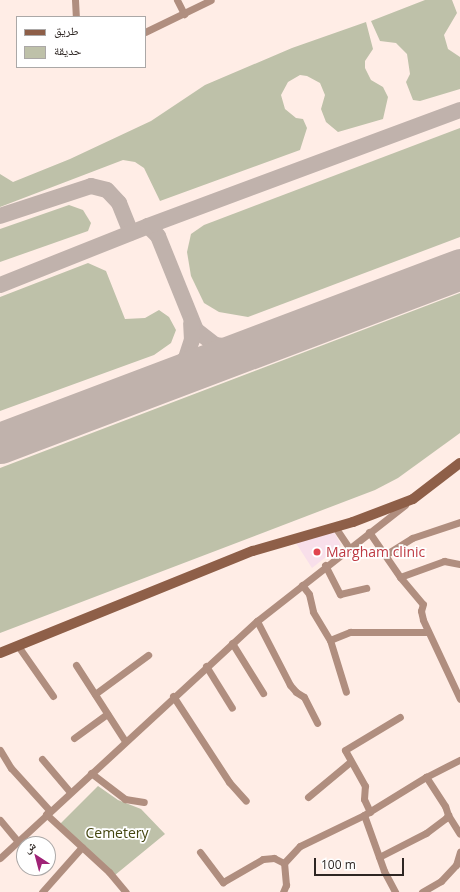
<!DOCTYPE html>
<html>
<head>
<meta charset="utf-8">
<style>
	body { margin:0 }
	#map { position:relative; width:460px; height:892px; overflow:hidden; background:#ffede6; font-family:"Open Sans","Noto Naskh Arabic",sans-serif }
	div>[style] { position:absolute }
	.medical>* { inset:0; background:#f8dfea }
	.green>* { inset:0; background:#bec1a9 }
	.taxiway>* { height:16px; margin:-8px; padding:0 8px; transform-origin:8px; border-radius:8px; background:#c0b2ac }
	.runway>* { height:41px; margin:-20.5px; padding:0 20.5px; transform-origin:20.5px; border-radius:20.5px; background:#c0b2ac }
	.street>* { height:7px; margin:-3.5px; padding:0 3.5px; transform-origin:3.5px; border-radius:3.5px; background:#b08e7f }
	.secondary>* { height:10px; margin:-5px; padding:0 5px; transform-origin:5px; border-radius:5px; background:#8e5f48 }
	.dots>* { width:11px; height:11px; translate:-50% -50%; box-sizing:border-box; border:2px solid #fff; border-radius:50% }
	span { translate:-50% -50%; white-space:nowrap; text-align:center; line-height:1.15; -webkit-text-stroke:3.5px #fff; paint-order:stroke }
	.health-label { font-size:14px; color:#be3a42 }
	.left { translate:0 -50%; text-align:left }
	.park-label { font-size:14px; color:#444610 }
	.legend { position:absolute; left:16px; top:16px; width:130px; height:52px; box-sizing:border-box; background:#fff; border:1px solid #aba8a7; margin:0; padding:5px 7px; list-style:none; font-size:12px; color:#2e2623 }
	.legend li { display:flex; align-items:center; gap:8px; height:20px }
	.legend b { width:20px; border:1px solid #aba8a7 }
	.north { position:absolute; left:16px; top:836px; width:40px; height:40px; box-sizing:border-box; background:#fff; border:1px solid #aba8a7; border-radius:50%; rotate:324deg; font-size:11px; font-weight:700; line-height:16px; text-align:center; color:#2e2623 }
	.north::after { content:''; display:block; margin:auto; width:14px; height:18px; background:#a02377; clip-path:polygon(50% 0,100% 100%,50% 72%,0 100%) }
	.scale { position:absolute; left:314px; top:858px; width:90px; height:18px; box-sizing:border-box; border:2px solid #2e2623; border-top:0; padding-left:5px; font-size:12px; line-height:14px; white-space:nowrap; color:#2e2623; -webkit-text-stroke:3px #fff; paint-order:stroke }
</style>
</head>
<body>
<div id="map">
	<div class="medical">
		<div style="clip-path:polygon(334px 532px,341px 545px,312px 568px,294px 540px)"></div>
	</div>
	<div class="green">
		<div style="clip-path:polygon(425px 0,452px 0,457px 13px,444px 35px,448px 49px,460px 57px,460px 89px,420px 101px,413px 100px,406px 82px,410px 74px,407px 54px,396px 43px,380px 41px,371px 21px)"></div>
		<div style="clip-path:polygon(366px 22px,373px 49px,365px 61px,365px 68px,371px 80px,383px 87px,388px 97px,383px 119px,338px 132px,326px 122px,321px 109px,325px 95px,320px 83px,307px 76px,300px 75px,288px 82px,281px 95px,285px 109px,296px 118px,303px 119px,307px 128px,300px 150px,160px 201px,144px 168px,135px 162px,123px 160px,0 207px,0 174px,13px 182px,70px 159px,151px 121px,205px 85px,292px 48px)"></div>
		<div style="clip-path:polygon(460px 128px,460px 237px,248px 317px,219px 312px,204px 303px,191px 276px,187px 252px,191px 234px,204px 225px)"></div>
		<div style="clip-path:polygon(69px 205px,83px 210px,91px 223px,88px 231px,0 262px,0 229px)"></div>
		<div style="clip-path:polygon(88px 263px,106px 271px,125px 319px,145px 318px,159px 310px,169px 317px,176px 330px,171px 343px,154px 355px,0 411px,0 297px)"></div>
		<div style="clip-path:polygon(460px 293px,460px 433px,398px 478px,375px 490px,0 633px,0 468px)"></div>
		<div style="clip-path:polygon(98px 786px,118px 800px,141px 809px,165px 834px,115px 875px,60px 824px)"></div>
	</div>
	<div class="taxiway">
		<div style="left:0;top:216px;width:96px;rotate:-18.2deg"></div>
		<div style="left:91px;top:186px;width:16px;rotate:14deg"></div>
		<div style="left:107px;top:190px;width:18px;rotate:47deg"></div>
		<div style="left:119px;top:203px;width:32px;rotate:68deg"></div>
		<div style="left:148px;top:226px;width:14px;rotate:45deg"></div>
		<div style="left:158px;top:236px;width:101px;rotate:68deg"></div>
		<div style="left:196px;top:330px;width:24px;rotate:38deg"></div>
		<div style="left:215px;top:345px;width:34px;rotate:7deg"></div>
		<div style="left:0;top:285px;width:159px;rotate:-21.7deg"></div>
		<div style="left:148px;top:226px;width:333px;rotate:-20.4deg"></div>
		<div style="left:165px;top:380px;width:30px;rotate:-46deg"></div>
		<div style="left:186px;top:358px;width:19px;rotate:-72deg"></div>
		<div style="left:192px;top:340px;width:17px;rotate:-93deg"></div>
	</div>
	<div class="runway">
		<div style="left:0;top:443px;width:492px;rotate:-20.7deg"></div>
	</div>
	<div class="street">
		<div style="left:75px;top:0;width:17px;rotate:87deg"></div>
		<div style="left:177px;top:0;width:16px;rotate:63deg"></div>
		<div style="left:145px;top:32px;width:73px;rotate:-25.9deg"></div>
		<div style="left:335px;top:527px;width:25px;rotate:56deg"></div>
		<div style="left:369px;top:532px;width:55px;rotate:55.4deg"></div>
		<div style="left:400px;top:577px;width:35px;rotate:50deg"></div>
		<div style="left:423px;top:604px;width:7px;rotate:106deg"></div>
		<div style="left:421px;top:611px;width:9px;rotate:77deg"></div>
		<div style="left:423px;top:620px;width:87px;rotate:64.9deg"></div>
		<div style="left:385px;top:555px;width:32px;rotate:-32deg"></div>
		<div style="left:412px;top:538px;width:51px;rotate:-18.4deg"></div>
		<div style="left:325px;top:565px;width:33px;rotate:63deg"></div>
		<div style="left:340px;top:594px;width:27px;rotate:-13deg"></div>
		<div style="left:400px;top:577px;width:47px;rotate:-20deg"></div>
		<div style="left:444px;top:561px;width:16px;rotate:11deg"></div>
		<div style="left:302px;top:585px;width:11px;rotate:52deg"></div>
		<div style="left:309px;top:594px;width:18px;rotate:77deg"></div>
		<div style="left:313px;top:612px;width:33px;rotate:59deg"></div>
		<div style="left:330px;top:640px;width:54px;rotate:72.9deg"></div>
		<div style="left:257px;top:621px;width:72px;rotate:62.7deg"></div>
		<div style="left:290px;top:685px;width:9px;rotate:49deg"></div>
		<div style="left:296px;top:692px;width:9px;rotate:32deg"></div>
		<div style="left:304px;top:697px;width:29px;rotate:63deg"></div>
		<div style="left:330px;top:640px;width:22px;rotate:-22deg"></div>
		<div style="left:350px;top:632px;width:78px"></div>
		<div style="left:232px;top:643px;width:59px;rotate:58.2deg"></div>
		<div style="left:18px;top:646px;width:61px;rotate:55deg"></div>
		<div style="left:76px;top:665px;width:90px;rotate:57.2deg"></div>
		<div style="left:206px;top:666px;width:49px;rotate:58.2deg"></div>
		<div style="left:95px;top:694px;width:66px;rotate:-36.3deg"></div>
		<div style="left:173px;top:696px;width:103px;rotate:56.9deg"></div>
		<div style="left:229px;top:782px;width:25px;rotate:48deg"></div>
		<div style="left:74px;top:738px;width:41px;rotate:-36deg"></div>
		<div style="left:0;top:750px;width:21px;rotate:59deg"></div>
		<div style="left:11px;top:768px;width:58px;rotate:47.8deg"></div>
		<div style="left:42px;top:759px;width:43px;rotate:49.7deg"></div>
		<div style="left:91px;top:773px;width:43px;rotate:37.4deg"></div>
		<div style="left:125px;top:799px;width:19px;rotate:9deg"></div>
		<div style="left:308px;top:797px;width:55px;rotate:-39.8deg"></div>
		<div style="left:370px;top:812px;width:14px;rotate:-115deg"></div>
		<div style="left:364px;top:799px;width:13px;rotate:-86deg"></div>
		<div style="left:365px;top:786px;width:41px;rotate:-119.1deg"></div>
		<div style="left:345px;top:750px;width:64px;rotate:-31deg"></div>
		<div style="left:46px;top:814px;width:86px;rotate:42.6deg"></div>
		<div style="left:109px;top:872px;width:26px;rotate:50deg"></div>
		<div style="left:364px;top:815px;width:59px;rotate:70.3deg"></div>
		<div style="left:384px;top:871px;width:24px;rotate:62deg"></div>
		<div style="left:448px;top:815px;width:22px;rotate:58deg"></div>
		<div style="left:0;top:820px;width:26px;rotate:50deg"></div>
		<div style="left:200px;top:852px;width:38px;rotate:53deg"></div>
		<div style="left:223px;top:882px;width:46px;rotate:-29.9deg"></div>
		<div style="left:263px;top:859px;width:11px;rotate:-5deg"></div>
		<div style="left:274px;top:858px;width:11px;rotate:27deg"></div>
		<div style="left:379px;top:857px;width:53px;rotate:-27.1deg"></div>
		<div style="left:426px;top:833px;width:25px;rotate:-37deg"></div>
		<div style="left:446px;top:818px;width:4px;rotate:-56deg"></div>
		<div style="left:448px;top:815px;width:9px;rotate:-108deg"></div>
		<div style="left:445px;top:806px;width:35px;rotate:-123deg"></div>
		<div style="left:0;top:858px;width:350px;rotate:-42.7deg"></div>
		<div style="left:257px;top:621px;width:188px;rotate:-38.1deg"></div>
		<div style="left:42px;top:892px;width:60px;rotate:-48.4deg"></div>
		<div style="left:283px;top:892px;width:8px;rotate:-67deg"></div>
		<div style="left:286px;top:885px;width:22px;rotate:-95deg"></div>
		<div style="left:284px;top:863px;width:23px;rotate:-47deg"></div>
		<div style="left:300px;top:846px;width:71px;rotate:-25.8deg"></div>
		<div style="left:364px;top:815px;width:73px;rotate:-31.5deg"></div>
		<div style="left:426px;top:777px;width:38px;rotate:-27deg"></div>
		<div style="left:422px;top:892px;width:22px;rotate:-30deg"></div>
		<div style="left:441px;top:881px;width:22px;rotate:-47deg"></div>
		<div style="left:456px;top:865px;width:14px;rotate:-73deg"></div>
	</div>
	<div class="secondary">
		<div style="left:0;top:653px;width:273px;rotate:-22deg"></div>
		<div style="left:253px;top:551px;width:104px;rotate:-16.2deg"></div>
		<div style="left:353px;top:522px;width:64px;rotate:-21deg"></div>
		<div style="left:413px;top:499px;width:59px;rotate:-37.5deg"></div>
	</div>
	<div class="dots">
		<div style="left:317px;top:552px;background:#e0444e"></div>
	</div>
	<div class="health-label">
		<span class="left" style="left:326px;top:552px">Margham clinic</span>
	</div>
	<div class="park-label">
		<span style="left:117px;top:833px">Cemetery</span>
	</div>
	<ul class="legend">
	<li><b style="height:5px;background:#8e5f48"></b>طريق</li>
	<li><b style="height:11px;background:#bec1a9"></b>حديقة</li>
	</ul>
	<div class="north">ش</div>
	<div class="scale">100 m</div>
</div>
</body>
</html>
